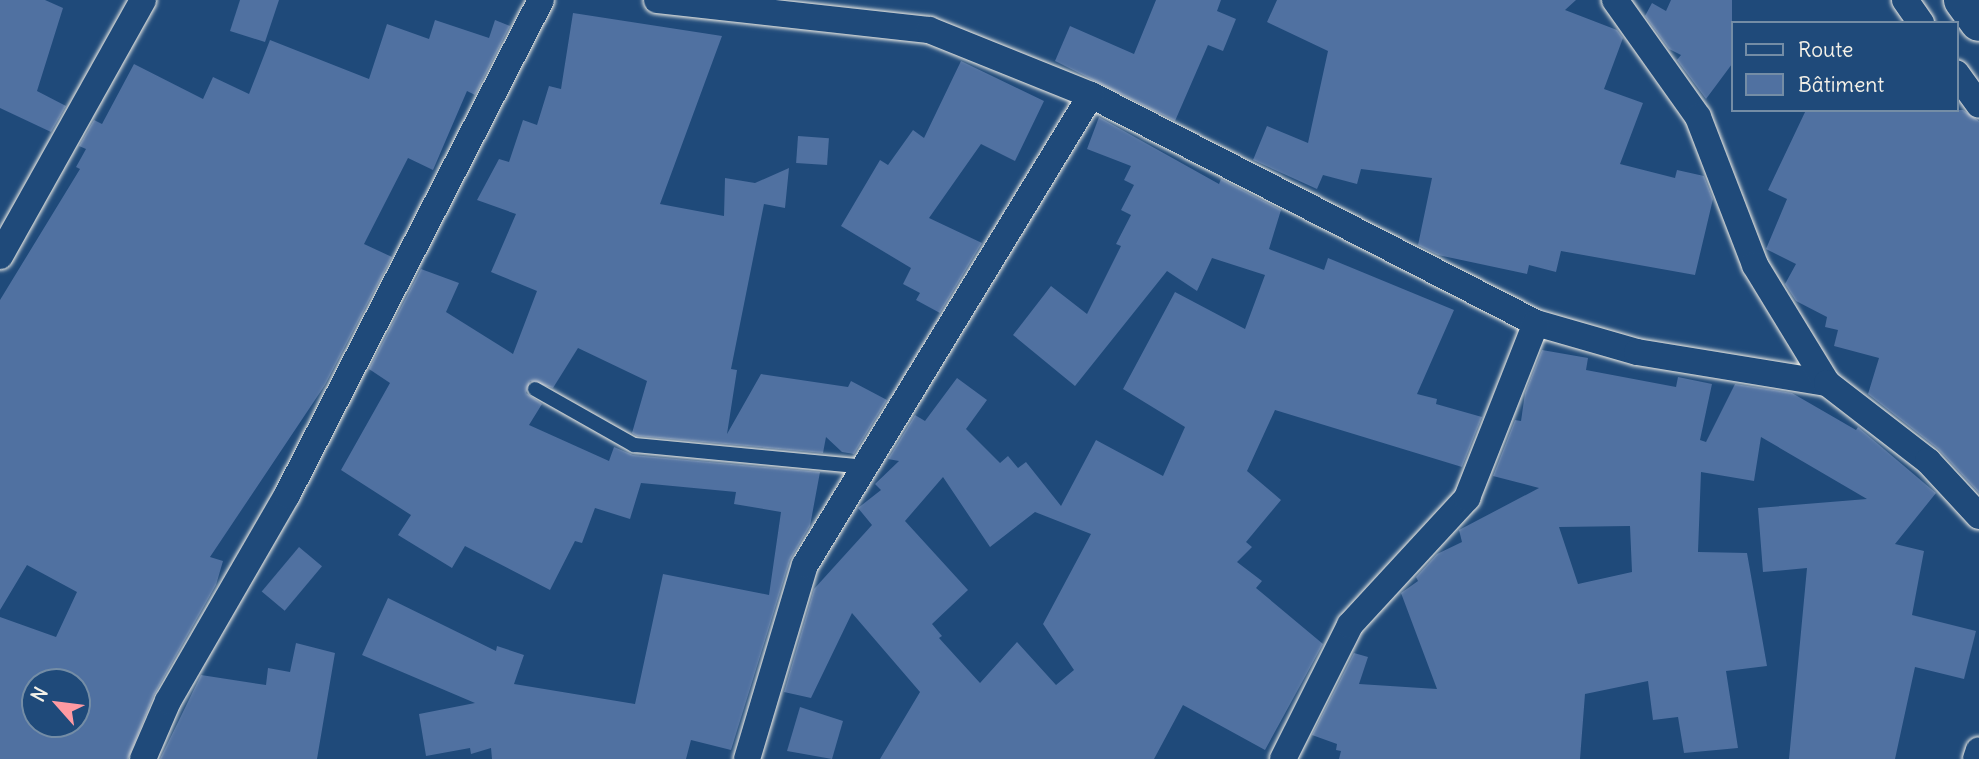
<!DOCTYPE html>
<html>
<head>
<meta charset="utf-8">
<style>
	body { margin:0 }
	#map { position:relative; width:1979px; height:759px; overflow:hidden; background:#1f4a7a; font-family:Delius,sans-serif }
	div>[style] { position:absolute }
	.building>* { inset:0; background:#5071a1; transform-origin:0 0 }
	.roads { filter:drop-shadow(0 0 2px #f4f1e8) drop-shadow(0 0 2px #f4f1e8) }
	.lane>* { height:14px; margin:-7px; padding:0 7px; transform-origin:7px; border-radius:7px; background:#1f4a7a }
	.street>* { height:26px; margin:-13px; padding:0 13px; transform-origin:13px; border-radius:13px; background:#1f4a7a }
	.primary>* { height:38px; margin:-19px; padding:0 19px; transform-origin:19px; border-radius:19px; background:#1f4a7a }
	span { translate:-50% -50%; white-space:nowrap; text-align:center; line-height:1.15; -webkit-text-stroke:6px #1f4a7a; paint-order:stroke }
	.legend { position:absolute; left:1731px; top:21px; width:228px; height:91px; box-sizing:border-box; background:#1f4a7a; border:2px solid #748da6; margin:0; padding:9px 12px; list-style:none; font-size:21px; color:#f4f1e8 }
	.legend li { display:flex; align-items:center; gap:14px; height:35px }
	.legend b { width:35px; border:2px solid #748da6 }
	.north { position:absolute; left:21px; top:668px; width:70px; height:70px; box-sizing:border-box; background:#1f4a7a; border:2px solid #748da6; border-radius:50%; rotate:298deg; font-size:19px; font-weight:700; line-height:28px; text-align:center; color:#f4f1e8 }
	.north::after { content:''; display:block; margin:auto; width:24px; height:32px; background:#ff9aa2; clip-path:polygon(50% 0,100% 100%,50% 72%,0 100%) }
</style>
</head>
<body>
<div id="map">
	<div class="building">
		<div style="clip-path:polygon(0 0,45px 0,63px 8px,37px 91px,66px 106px,51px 132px,0 108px)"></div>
		<div style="clip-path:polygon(240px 0,279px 0,265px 42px,230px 31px)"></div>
		<div style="clip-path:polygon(1156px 0,1221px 0,1217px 11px,1236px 19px,1223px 51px,1208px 45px,1175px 121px,1055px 61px,1070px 26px,1134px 54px)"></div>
		<div style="clip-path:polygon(1277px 0,1576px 0,1565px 10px,1617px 30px,1623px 38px,1604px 89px,1643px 103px,1620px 164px,1675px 178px,1677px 170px,1704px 176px,1713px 199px,1695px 275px,1561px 251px,1556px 272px,1529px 265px,1527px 274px,1438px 255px,1418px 245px,1432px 178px,1361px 169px,1357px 184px,1323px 175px,1317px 189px,1253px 160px,1267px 126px,1308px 143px,1328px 51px,1267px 22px)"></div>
		<div style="clip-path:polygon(1671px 0,1732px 0,1732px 64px,1706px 99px,1677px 60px,1681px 55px,1669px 49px,1645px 16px,1652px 3px,1666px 11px)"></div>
		<div style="clip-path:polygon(573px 13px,722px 36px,660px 204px,724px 216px,725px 178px,755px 183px,789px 168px,785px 208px,764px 204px,731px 369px,737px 370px,727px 434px,761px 374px,848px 387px,851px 381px,887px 400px,854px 454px,842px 452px,826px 437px,823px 453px,637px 436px,632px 433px,647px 381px,578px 348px,553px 388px,530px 381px,526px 393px,542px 404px,529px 425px,609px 461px,614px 447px,633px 455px,820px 472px,810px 526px,790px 560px,731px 750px,691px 740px,686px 759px,492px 759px,491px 748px,471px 754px,470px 748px,426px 756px,419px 714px,475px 703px,362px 655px,388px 598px,496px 651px,497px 646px,524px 655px,514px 684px,635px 704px,663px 574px,769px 595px,781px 512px,734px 504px,736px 492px,641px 483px,630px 519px,595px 508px,582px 543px,575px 541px,550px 590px,465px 546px,452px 568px,398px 535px,411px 515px,341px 470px,390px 383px,369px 369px,421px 269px,459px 283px,446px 312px,513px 354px,537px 291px,491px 272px,516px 214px,477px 200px,499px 159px,509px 162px,523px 120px,537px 125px,549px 86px,561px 89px)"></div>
		<div style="clip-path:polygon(evenodd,435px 20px,489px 38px,495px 20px,510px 26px,475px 95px,467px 91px,433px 170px,408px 158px,364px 244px,392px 257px,325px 385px,210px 557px,223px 561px,216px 585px,154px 695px,128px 759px,0 759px,0 617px,56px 637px,77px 592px,27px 565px,0 610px,0 300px,80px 169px,76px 167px,86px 149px,79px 146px,94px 120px,102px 124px,134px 64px,203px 99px,213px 77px,249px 94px,270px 40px,369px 79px,387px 24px,429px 39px,435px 20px,35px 682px,77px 682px,77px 724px,35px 724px,35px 682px)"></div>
		<div style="clip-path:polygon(961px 61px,1044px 101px,1015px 161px,981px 144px,929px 218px,982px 243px,940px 313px,916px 300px,920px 293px,903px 284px,911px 268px,841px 226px,880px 160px,888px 165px,913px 130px,924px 138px)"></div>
		<div style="clip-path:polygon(1806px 110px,1963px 110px,1979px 121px,1979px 493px,1938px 449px,1868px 394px,1879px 358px,1834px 346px,1838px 330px,1825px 327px,1827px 317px,1796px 301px,1785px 284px,1796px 264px,1766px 249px,1787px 199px,1768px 190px)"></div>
		<div style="clip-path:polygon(evenodd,1099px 117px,1219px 184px,1221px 179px,1281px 210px,1269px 249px,1324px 270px,1328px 258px,1454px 310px,1417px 394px,1437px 399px,1436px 404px,1482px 417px,1462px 467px,1275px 410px,1247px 471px,1281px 500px,1246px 542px,1252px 547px,1237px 562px,1262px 581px,1256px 588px,1323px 644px,1265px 750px,1183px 705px,1154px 759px,880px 759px,920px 692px,852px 613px,811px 698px,784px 692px,814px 589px,872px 525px,858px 508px,881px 490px,875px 484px,899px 461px,888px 459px,915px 415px,925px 421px,957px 378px,987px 400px,966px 429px,1000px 463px,1008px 456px,1018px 468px,1026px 462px,1061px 506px,1096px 440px,1163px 476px,1185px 427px,1123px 389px,1175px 292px,1245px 329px,1265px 275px,1212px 258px,1197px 291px,1167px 271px,1075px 386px,1013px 335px,1051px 286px,1087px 314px,1121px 246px,1116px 244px,1131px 215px,1121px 210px,1134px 185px,1124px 180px,1131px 166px,1087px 149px,1099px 117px,943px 477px,990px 547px,1035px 512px,1091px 534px,1043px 624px,1074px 670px,1056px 685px,1017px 642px,980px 683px,939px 638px,942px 636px,932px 624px,968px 590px,905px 521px,943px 477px)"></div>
		<div style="left:798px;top:136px;width:31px;height:27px;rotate:4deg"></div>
		<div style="clip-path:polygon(evenodd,1542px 350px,1588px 358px,1586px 370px,1676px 387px,1678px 377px,1712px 384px,1700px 440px,1706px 442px,1735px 384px,1792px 393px,1856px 430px,1858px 427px,1936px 493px,1895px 544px,1924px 551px,1912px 615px,1976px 631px,1964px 679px,1915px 667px,1895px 759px,1789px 759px,1807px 568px,1763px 572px,1758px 508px,1867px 499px,1761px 437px,1754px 481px,1701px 472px,1698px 552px,1747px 553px,1767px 666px,1726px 671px,1738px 748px,1684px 753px,1678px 717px,1653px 720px,1648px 681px,1585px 694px,1580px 759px,1339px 759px,1341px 751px,1336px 750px,1337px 744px,1312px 735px,1354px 653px,1368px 657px,1359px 684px,1437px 689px,1401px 593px,1418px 581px,1416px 577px,1437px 554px,1462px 542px,1459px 530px,1539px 488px,1493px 476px,1515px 420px,1521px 421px,1525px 393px,1542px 350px,1630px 526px,1632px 572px,1578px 584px,1559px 527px,1630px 526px)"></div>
		<div style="left:299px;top:547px;width:30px;height:58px;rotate:40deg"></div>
		<div style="clip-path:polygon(296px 643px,335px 653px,317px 759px,160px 759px,201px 675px,266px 685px,268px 668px,290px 672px)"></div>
		<div style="clip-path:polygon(800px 707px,843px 721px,832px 759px,787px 751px)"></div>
	</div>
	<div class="roads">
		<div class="lane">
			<div style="left:535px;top:389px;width:114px;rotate:29.5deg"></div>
			<div style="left:634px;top:445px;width:232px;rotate:5.4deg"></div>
		</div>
		<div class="street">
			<div style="left:657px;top:0;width:274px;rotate:6.3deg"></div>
			<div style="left:929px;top:30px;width:175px;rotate:21.9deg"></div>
			<div style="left:1091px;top:95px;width:500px;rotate:27.13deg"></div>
			<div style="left:1536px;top:323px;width:105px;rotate:16deg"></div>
			<div style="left:1637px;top:352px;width:193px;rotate:9.3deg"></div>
			<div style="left:1615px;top:0;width:143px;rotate:54.6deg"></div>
			<div style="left:1698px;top:117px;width:159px;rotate:68.9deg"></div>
			<div style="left:1755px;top:265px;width:138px;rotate:58.6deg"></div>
			<div style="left:1827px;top:383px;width:128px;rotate:37.7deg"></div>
			<div style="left:1928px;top:461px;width:75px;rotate:47.2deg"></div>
			<div style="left:1905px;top:0;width:28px;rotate:55deg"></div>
			<div style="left:1956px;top:73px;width:39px;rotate:54deg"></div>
			<div style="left:0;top:256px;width:293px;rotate:-60.8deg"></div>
			<div style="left:143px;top:759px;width:63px;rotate:-66.7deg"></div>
			<div style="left:168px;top:701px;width:238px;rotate:-60deg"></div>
			<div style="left:287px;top:495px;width:556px;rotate:-62.84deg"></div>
			<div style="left:747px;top:759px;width:202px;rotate:-73.4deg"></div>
			<div style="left:805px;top:565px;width:550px;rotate:-58.68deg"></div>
			<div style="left:1283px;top:759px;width:150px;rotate:-63.4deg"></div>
			<div style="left:1350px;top:625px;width:173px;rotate:-47.3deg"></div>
			<div style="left:1467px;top:498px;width:188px;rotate:-68.5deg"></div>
			<div style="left:1976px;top:759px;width:9px;rotate:-72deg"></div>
		</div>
		<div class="primary">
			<div style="left:1963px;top:0;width:27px;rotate:54deg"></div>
		</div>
	</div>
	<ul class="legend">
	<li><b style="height:9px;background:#1f4a7a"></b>Route</li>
	<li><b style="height:19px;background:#5071a1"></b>Bâtiment</li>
	</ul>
	<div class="north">N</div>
</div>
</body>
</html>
